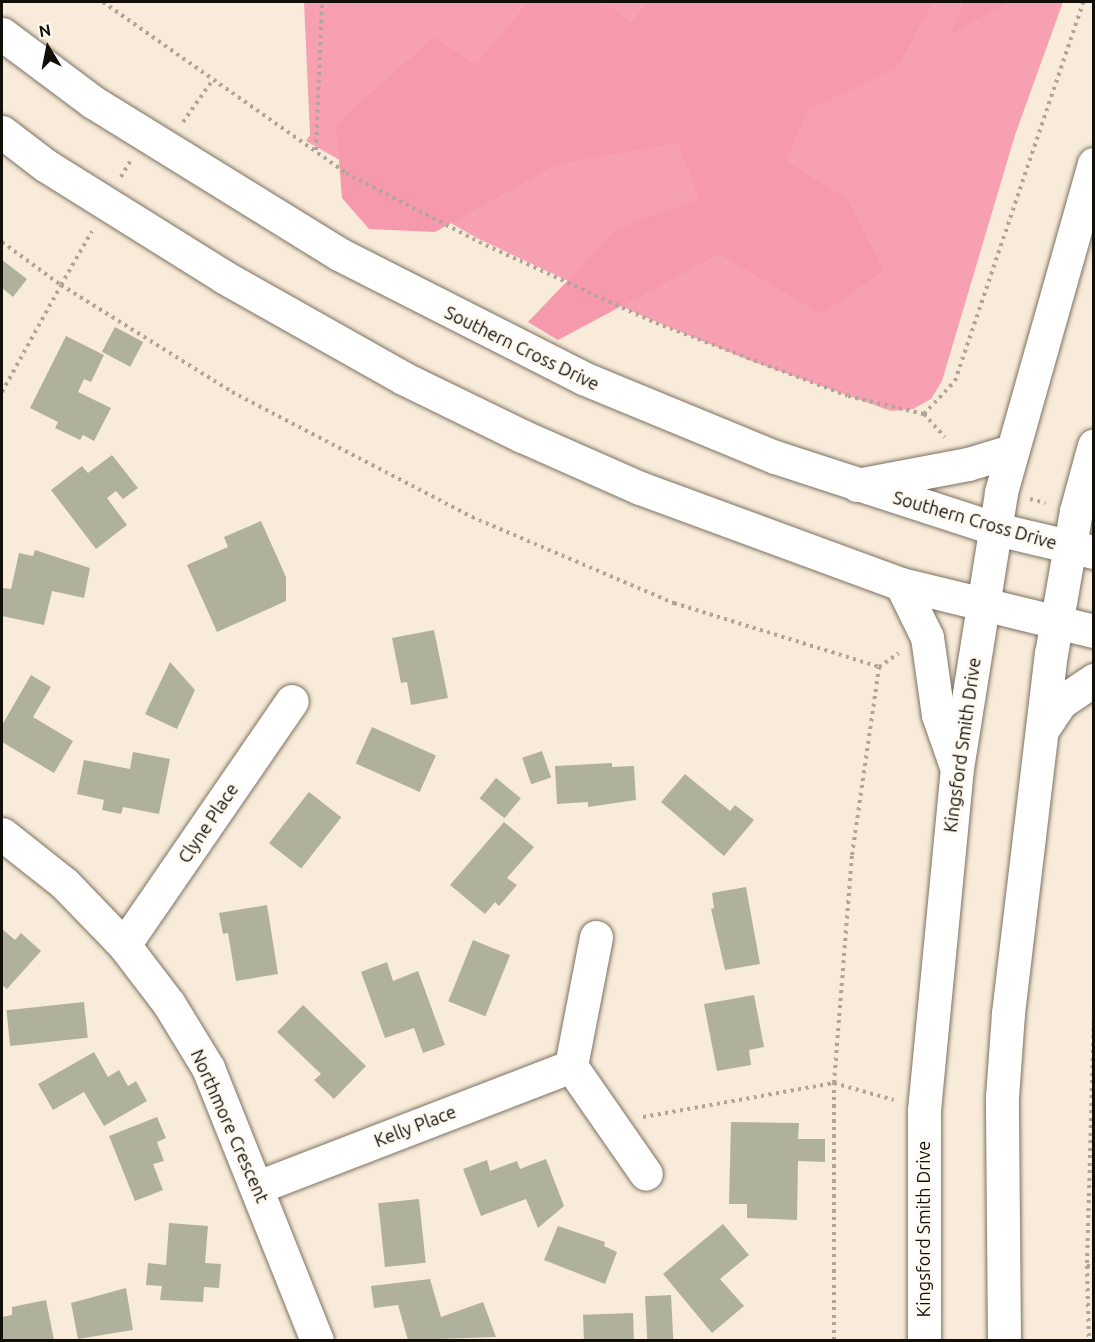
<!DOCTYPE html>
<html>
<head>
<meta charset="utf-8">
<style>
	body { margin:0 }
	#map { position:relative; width:1095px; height:1342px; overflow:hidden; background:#f9ebd9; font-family:Ubuntu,sans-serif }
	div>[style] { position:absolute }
	.green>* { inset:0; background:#f7a0b2 }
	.forest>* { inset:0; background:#f799ad }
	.building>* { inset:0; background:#b0b19d; transform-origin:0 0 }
	.path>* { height:4px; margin-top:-2px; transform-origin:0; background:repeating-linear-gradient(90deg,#b0a597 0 3px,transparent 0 7.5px) }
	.roads { filter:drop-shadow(0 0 2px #7c7161) drop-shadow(0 0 2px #7c7161) }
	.street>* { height:33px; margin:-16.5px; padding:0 16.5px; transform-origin:16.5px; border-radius:16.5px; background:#fff }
	.secondary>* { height:33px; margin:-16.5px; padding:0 16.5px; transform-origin:16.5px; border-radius:16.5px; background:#fff }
	.primary>* { height:33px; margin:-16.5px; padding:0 16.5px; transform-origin:16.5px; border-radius:16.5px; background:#fff }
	span { translate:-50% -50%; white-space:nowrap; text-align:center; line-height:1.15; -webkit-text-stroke:6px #fffaf2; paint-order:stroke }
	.street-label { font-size:18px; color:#120e08 }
	.frame { position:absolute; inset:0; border:3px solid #120e08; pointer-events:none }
	.north { position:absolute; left:18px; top:18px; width:60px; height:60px; -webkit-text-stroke:4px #fffaf2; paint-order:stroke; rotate:350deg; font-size:16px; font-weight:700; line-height:24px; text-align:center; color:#120e08 }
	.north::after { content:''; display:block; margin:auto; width:21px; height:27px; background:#120e08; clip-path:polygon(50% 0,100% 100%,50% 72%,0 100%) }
</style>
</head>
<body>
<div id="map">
	<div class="green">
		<div style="clip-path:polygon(304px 2px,1063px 2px,1015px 135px,942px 381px,931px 399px,913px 409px,891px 411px,746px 359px,640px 315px,477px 238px,306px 141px,310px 135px)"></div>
	</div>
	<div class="forest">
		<div style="clip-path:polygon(528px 2px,594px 2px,609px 6px,631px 22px,648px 2px,933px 2px,898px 66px,807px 111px,786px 161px,847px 199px,884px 271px,821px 314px,719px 254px,558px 340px,528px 322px,617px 229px,699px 199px,678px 143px,557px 164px,435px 232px,369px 229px,342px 198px,336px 124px,434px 37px,476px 65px)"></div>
		<div style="clip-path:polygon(964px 2px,1009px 2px,951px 33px)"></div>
	</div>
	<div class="building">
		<div style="clip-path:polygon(2px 260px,27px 279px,13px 297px,2px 288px)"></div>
		<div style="left:115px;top:327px;width:32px;height:28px;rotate:28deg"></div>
		<div style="clip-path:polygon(66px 336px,104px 355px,91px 382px,84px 379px,78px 392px,111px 408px,94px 441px,83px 435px,80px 440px,55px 428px,58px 422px,30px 408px)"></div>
		<div style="clip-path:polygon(112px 455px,138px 488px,123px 499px,116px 491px,107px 498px,127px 525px,96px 549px,51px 490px,82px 466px,88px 473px)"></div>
		<div style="clip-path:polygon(261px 521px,286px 577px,286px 601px,217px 632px,187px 565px,228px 547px,224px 537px)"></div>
		<div style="clip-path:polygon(35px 550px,90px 568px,84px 598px,52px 591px,44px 625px,2px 616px,3px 588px,11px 589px,19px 553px,33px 556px)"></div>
		<div style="clip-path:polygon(434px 630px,448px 698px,411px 705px,407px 682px,401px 683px,392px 638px)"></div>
		<div style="clip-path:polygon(170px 662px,195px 690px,177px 729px,145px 714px)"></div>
		<div style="clip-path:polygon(31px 675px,51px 687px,33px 717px,73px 741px,54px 773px,2px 742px,2px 725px)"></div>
		<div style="left:372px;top:727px;width:70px;height:40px;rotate:24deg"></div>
		<div style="left:542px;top:751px;width:28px;height:21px;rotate:71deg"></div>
		<div style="clip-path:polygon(133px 752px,170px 759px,159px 814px,123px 807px,121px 814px,102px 810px,104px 800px,77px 794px,84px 760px,130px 769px)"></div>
		<div style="clip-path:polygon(612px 763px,612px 767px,634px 766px,636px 800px,588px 807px,588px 802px,557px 804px,555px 766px)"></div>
		<div style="clip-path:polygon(685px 774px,730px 811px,735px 805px,754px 820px,724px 856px,661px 802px)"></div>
		<div style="left:496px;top:778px;width:32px;height:26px;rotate:39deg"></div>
		<div style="left:309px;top:792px;width:41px;height:65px;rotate:38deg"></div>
		<div style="clip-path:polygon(504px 822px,534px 847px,507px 878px,517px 885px,499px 906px,495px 902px,485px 914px,450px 885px)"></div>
		<div style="clip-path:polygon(746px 887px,760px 964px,725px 970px,711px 909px,714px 908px,712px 893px)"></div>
		<div style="clip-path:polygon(267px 905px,278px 974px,236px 981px,228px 933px,223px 934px,219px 913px)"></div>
		<div style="clip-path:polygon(2px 929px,15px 940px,21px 933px,41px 951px,7px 989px,2px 985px)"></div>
		<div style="left:473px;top:940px;width:40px;height:66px;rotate:22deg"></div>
		<div style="clip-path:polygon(387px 962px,393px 981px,418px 971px,445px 1045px,423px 1053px,414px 1028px,385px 1038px,361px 972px)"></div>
		<div style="clip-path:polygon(754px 995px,764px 1047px,749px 1050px,751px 1065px,717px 1071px,704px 1004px)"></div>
		<div style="left:84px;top:1002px;width:36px;height:78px;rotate:84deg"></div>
		<div style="clip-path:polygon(303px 1005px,366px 1066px,334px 1099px,314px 1080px,321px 1074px,277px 1032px)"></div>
		<div style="clip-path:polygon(94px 1052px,108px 1077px,119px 1070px,128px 1086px,136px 1081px,147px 1101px,104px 1126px,84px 1092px,53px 1110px,38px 1084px)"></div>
		<div style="clip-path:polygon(157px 1117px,166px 1138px,157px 1142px,164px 1161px,153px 1164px,163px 1190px,135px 1201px,109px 1136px)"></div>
		<div style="clip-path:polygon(731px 1122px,799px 1123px,798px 1139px,825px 1139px,825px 1162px,798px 1161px,797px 1220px,747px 1218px,747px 1204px,729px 1204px)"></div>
		<div style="clip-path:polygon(546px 1159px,564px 1206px,538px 1228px,526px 1199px,481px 1216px,463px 1169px,487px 1160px,490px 1171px,517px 1161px,520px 1169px)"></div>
		<div style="left:419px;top:1199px;width:64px;height:41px;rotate:84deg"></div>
		<div style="clip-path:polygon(169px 1223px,208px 1226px,205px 1263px,221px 1264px,219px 1288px,204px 1287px,203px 1302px,160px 1300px,162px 1286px,146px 1285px,148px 1263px,166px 1265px)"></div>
		<div style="clip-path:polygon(723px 1224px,749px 1255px,720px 1279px,744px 1306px,712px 1333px,663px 1274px)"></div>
		<div style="clip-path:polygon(558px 1226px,605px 1242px,604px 1246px,617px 1252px,605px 1284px,544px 1260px)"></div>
		<div style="clip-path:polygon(430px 1279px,441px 1317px,483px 1302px,496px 1337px,408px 1340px,398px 1305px,374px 1308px,371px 1286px)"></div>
		<div style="clip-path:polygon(126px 1288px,133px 1330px,78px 1339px,71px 1303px)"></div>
		<div style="left:671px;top:1295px;width:45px;height:26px;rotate:87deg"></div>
		<div style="clip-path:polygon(46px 1300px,54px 1340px,2px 1340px,2px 1317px,12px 1315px,12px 1307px)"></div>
		<div style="left:633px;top:1313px;width:27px;height:50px;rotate:88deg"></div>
	</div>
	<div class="path">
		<div style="left:103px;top:2px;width:297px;rotate:35.1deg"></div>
		<div style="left:346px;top:173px;width:150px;rotate:27.4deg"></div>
		<div style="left:479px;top:242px;width:195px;rotate:24.6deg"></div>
		<div style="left:656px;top:323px;width:205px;rotate:20.8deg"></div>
		<div style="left:848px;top:396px;width:78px;rotate:13.3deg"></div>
		<div style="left:924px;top:414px;width:45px;rotate:-46.8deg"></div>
		<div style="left:955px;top:381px;width:400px;rotate:-71.3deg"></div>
		<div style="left:183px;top:122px;width:50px;rotate:-54.7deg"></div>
		<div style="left:316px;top:150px;width:148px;rotate:-87.7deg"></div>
		<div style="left:121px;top:177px;width:20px;rotate:-60deg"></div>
		<div style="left:2px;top:242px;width:73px;rotate:36.1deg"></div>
		<div style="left:61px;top:285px;width:62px;rotate:-60.1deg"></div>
		<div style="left:2px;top:392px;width:122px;rotate:-61.1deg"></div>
		<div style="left:61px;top:285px;width:202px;rotate:32deg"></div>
		<div style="left:232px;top:392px;width:271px;rotate:27.5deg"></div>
		<div style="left:472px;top:517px;width:220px;rotate:23.1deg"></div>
		<div style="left:674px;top:603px;width:215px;rotate:17.3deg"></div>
		<div style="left:924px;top:414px;width:31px;rotate:48deg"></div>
		<div style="left:1030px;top:499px;width:16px;rotate:14deg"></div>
		<div style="left:1094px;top:1013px;width:253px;rotate:91.6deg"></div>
		<div style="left:1087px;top:1266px;width:7px"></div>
		<div style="left:643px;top:1117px;width:194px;rotate:-10.1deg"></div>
		<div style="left:834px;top:1083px;width:229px;rotate:-85.5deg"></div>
		<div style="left:852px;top:855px;width:190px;rotate:-81.8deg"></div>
		<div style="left:879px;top:667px;width:24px;rotate:-35deg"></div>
		<div style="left:1087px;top:1266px;width:74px;rotate:88.5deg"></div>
		<div style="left:834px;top:1340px;width:257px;rotate:-90deg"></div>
		<div style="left:834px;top:1083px;width:62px;rotate:15.8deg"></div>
	</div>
	<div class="roads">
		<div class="street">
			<div style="left:2px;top:834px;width:80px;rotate:38.4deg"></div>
			<div style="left:65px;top:884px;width:85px;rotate:46deg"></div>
			<div style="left:124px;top:945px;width:74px;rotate:52.7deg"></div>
			<div style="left:169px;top:1004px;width:75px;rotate:58.6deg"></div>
			<div style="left:208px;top:1068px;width:293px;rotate:68.2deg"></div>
			<div style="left:596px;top:937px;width:131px;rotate:101deg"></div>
			<div style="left:571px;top:1066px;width:131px;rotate:55.2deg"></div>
			<div style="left:124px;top:945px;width:296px;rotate:-55.5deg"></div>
			<div style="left:258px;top:1187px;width:336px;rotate:-21.1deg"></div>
		</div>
		<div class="secondary">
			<div style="left:2px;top:34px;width:114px;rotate:36.8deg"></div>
			<div style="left:93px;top:102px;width:289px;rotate:31.7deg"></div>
			<div style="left:339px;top:254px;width:274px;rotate:26.9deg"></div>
			<div style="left:583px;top:378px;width:208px;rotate:22.4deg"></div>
			<div style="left:775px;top:457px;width:232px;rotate:18deg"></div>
			<div style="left:996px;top:529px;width:101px;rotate:13.2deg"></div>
			<div style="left:2px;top:132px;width:54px;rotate:37.5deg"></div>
			<div style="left:45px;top:165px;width:211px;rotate:32deg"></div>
			<div style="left:224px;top:277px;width:206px;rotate:29.4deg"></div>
			<div style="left:403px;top:378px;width:132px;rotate:26deg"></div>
			<div style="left:522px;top:436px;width:129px;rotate:23.8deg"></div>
			<div style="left:640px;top:488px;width:278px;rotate:20.2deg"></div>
			<div style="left:901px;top:584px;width:199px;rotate:13.7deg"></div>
		</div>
		<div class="primary">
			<div style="left:857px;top:485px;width:113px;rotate:-10.7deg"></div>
			<div style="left:968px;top:464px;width:45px;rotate:-16.8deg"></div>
			<div style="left:901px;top:584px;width:59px;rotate:63.9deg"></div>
			<div style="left:927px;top:637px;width:79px;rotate:82deg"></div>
			<div style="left:938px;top:715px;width:54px;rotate:70.6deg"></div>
			<div style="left:1042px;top:730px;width:34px;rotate:-56deg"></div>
			<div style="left:1061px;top:702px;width:40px;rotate:-34deg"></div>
			<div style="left:924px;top:1340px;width:230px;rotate:-90deg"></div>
			<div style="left:924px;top:1110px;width:344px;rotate:-84.5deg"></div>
			<div style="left:957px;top:768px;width:279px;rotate:-80.9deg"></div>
			<div style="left:1001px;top:492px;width:341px;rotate:-74.2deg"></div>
			<div style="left:1004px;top:1340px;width:243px;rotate:-90.5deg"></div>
			<div style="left:1002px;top:1097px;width:84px;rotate:-85.9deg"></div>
			<div style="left:1008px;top:1013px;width:362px;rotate:-83.2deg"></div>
			<div style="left:1051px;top:654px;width:145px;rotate:-80.1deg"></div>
			<div style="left:1076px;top:511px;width:68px;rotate:-74.7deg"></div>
		</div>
	</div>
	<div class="street-label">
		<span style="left:522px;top:348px;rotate:26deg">Southern Cross Drive</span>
		<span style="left:975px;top:520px;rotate:16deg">Southern Cross Drive</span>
		<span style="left:962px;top:745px;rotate:-82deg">Kingsford Smith Drive</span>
		<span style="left:208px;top:823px;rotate:-56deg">Clyne Place</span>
		<span style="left:230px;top:1126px;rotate:66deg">Northmore Crescent</span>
		<span style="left:415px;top:1126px;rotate:-21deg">Kelly Place</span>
		<span style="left:923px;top:1229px;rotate:-90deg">Kingsford Smith Drive</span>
	</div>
	<div class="frame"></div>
	<div class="north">N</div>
</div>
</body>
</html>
